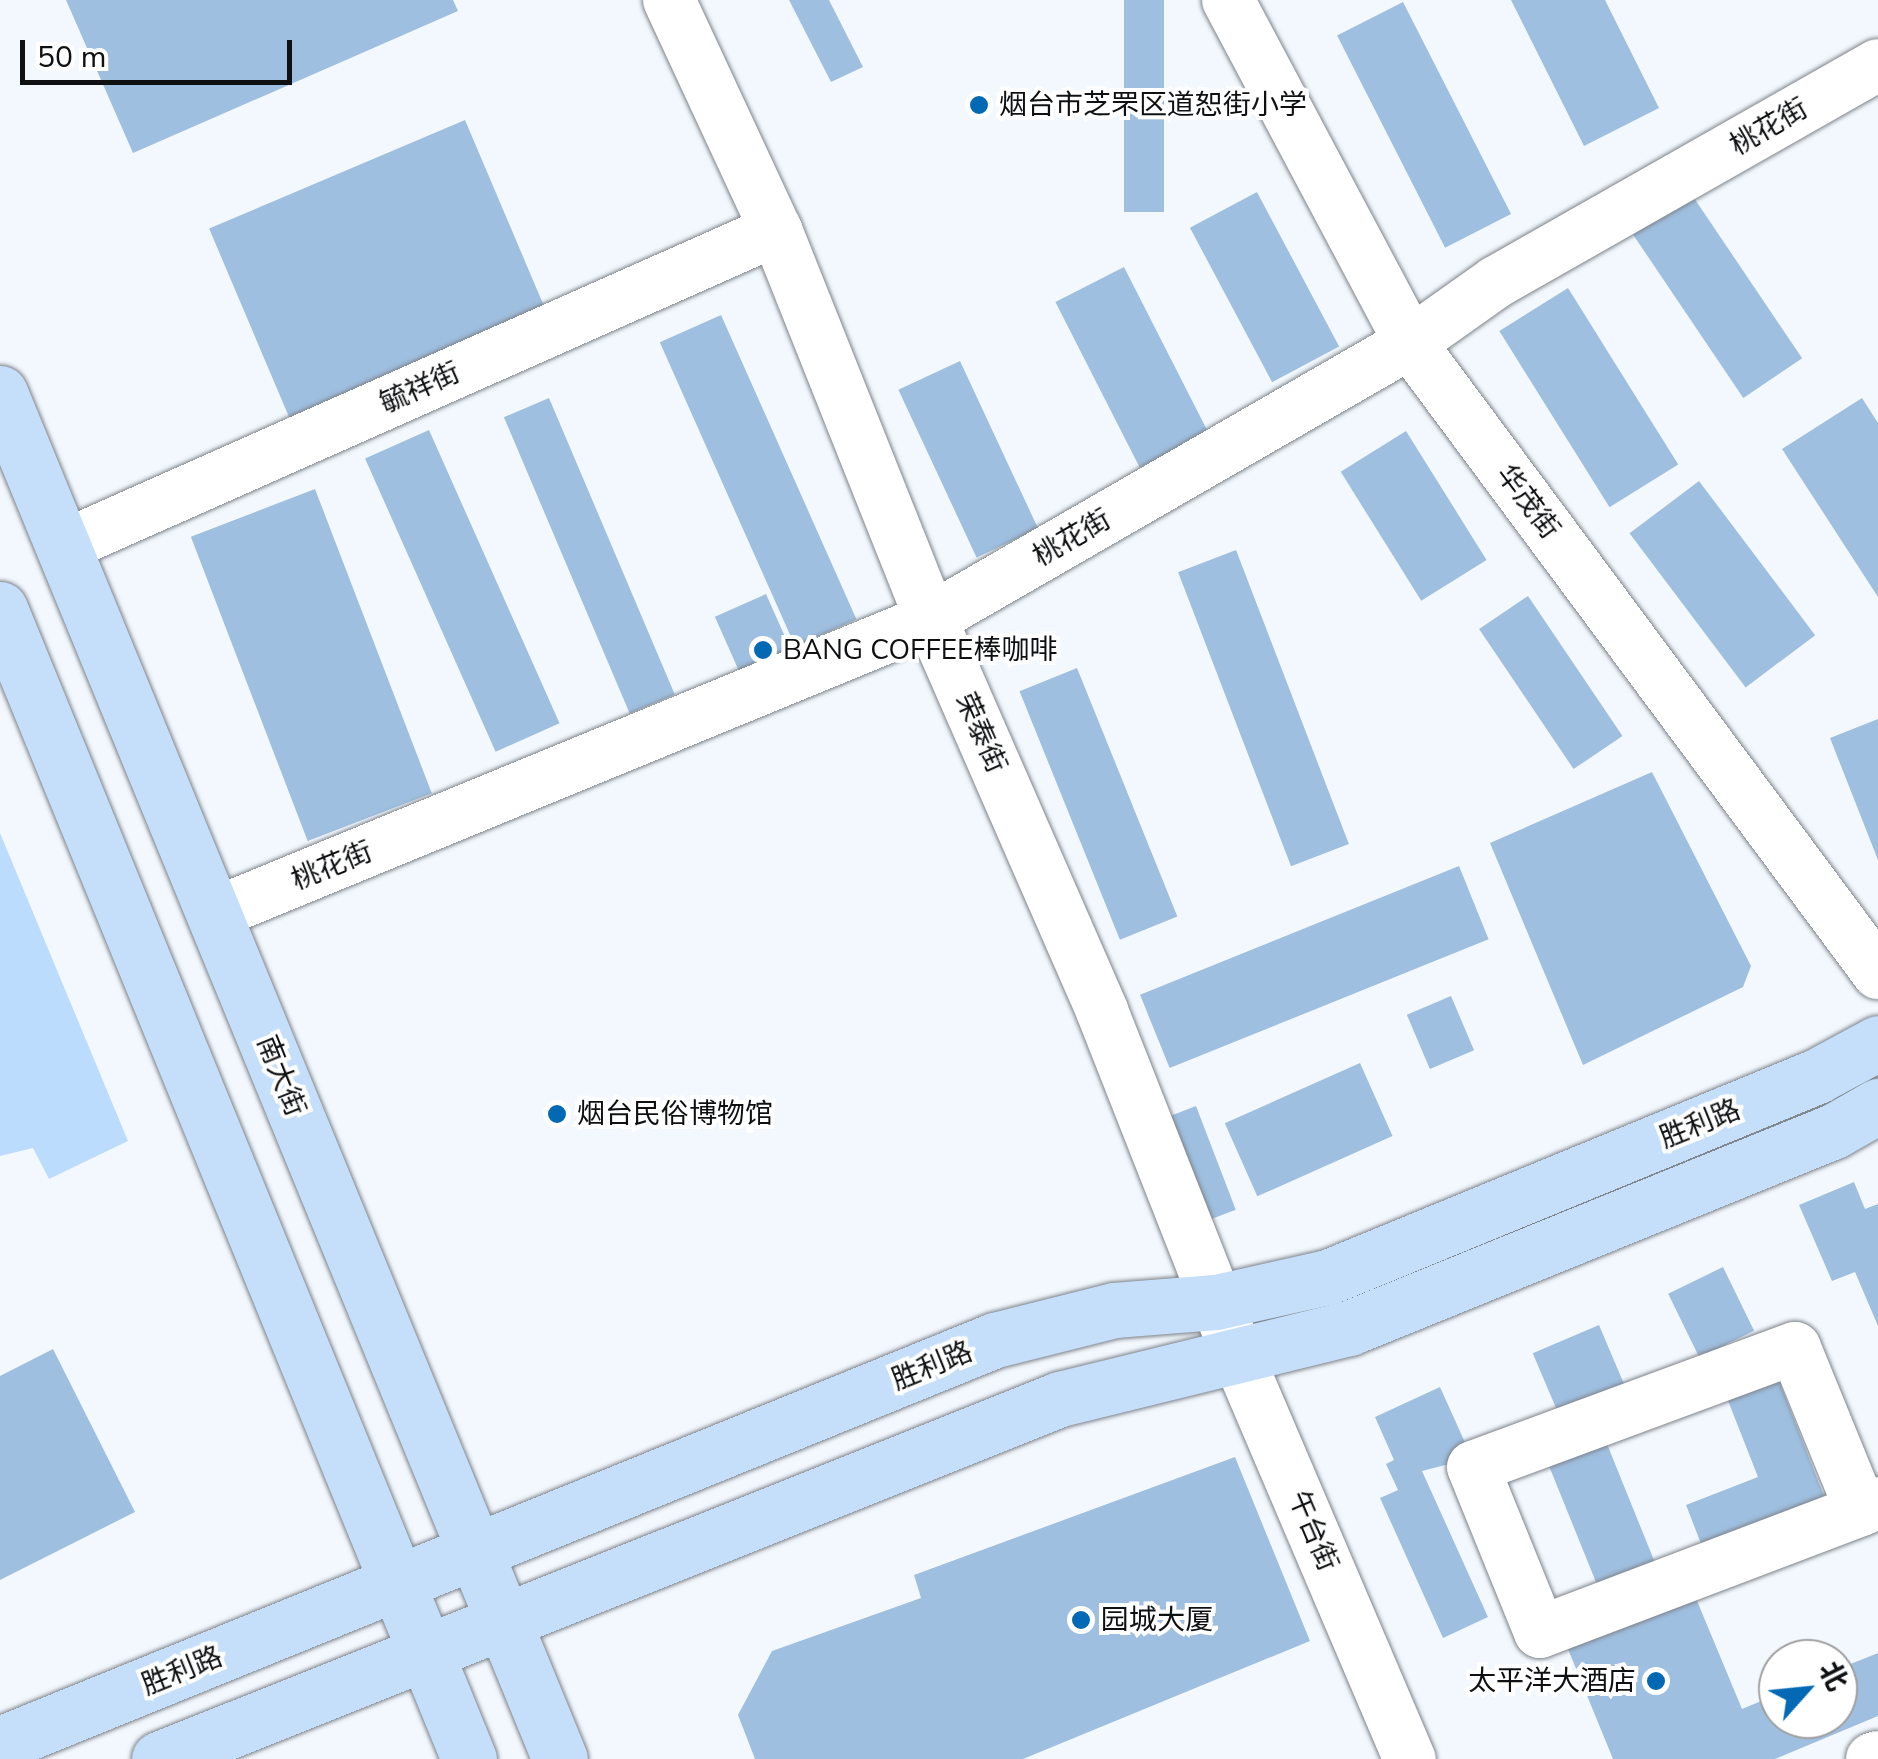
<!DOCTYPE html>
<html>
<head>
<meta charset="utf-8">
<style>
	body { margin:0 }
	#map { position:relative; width:1878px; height:1759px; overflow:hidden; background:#f3f8fe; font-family:"Nunito Sans","Noto Sans SC",sans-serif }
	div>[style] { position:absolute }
	.green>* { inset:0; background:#bcdcfe }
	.building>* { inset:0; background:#9fbfe0; transform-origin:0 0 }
	.roads { filter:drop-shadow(0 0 2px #7d8389) drop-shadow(0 0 2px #7d8389) }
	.minor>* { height:52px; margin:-26px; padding:0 26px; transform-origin:26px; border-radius:26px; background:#fff }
	.major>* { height:55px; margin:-27.5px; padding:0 27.5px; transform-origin:27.5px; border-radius:27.5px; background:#c5dffa }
	.dots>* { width:28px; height:28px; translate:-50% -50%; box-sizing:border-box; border:5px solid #fff; border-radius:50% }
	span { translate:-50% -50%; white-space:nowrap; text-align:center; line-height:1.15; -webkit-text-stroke:8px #fff; paint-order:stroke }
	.poi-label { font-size:28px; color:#0e1012 }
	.left { translate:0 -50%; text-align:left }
	.right { translate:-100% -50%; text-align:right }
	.street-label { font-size:28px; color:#0e1012 }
	.north { position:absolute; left:1758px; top:1639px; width:100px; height:100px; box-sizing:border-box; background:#fff; border:2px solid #9f9fa0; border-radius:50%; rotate:63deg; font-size:28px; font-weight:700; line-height:40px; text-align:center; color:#0e1012 }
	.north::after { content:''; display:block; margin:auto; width:35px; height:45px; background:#0369b5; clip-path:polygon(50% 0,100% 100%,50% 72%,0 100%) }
	.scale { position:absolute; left:20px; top:40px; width:272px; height:45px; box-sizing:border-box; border:5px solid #0e1012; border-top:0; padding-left:12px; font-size:30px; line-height:35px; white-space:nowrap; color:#0e1012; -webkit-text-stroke:8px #fff; paint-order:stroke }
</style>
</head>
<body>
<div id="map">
	<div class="green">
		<div style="clip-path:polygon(0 833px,128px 1141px,49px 1179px,33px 1148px,0 1156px)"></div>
	</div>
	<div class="building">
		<div style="clip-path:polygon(66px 0,453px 0,458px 11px,133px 153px)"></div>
		<div style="clip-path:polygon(789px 0,829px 0,863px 67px,831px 82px)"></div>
		<div style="left:1124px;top:0;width:40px;height:212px"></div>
		<div style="clip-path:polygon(1511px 0,1605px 0,1659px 108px,1584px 146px)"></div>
		<div style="left:1403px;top:2px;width:238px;height:74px;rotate:63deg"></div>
		<div style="left:465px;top:120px;width:216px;height:278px;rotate:67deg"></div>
		<div style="left:1257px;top:192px;width:175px;height:76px;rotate:62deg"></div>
		<div style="left:1692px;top:195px;width:197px;height:71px;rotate:56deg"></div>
		<div style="left:1124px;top:267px;width:186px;height:77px;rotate:63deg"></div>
		<div style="left:1568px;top:288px;width:208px;height:81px;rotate:58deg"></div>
		<div style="left:721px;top:315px;width:333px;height:67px;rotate:66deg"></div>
		<div style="left:960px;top:361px;width:185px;height:68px;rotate:65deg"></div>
		<div style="left:549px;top:398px;width:322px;height:49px;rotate:67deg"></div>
		<div style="clip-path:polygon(1862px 398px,1878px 423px,1878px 597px,1782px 449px)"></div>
		<div style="left:429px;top:430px;width:321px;height:70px;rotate:66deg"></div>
		<div style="left:1406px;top:431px;width:152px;height:77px;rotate:58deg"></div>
		<div style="left:1699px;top:481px;width:193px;height:87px;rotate:53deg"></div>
		<div style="left:315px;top:489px;width:326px;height:133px;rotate:69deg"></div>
		<div style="left:1236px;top:550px;width:315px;height:62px;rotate:69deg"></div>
		<div style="left:766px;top:594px;width:62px;height:56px;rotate:66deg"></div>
		<div style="left:1528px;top:596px;width:169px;height:59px;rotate:56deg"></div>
		<div style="left:1077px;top:668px;width:268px;height:62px;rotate:68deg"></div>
		<div style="clip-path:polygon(1878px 719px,1878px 860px,1830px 738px)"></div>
		<div style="clip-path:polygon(1652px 772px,1751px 966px,1743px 987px,1583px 1065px,1490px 843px)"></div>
		<div style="left:1459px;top:866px;width:79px;height:344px;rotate:68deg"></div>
		<div style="left:1451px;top:996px;width:59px;height:48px;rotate:67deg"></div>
		<div style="left:1360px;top:1063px;width:80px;height:148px;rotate:66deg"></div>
		<div style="left:1196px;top:1106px;width:111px;height:36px;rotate:69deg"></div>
		<div style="clip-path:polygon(1854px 1182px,1865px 1209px,1878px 1204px,1878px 1326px,1855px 1272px,1832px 1281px,1799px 1205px)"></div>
		<div style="left:1723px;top:1267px;width:71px;height:61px;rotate:64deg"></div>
		<div style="left:1599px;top:1325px;width:73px;height:72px;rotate:67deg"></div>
		<div style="clip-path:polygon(53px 1349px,135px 1512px,0 1580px,0 1376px)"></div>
		<div style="clip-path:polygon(1774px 1368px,1828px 1506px,1705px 1554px,1686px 1505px,1758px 1477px,1723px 1388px)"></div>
		<div style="clip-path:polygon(1440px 1387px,1472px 1458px,1422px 1471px,1488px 1617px,1443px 1638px,1380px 1498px,1398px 1490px,1386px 1464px,1394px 1460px,1375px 1417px)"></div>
		<div style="left:1605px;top:1439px;width:133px;height:62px;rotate:68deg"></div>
		<div style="clip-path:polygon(1235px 1457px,1310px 1641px,1023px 1759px,755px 1759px,738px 1715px,772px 1651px,921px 1598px,914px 1575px)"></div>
		<div style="clip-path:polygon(1690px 1584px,1742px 1709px,1778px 1694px,1778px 1719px,1838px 1719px,1838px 1669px,1878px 1653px,1878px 1716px,1775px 1759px,1613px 1759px,1563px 1637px)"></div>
	</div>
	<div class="roads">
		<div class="minor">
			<div style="left:669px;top:0;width:254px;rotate:65.1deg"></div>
			<div style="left:776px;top:230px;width:419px;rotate:68.3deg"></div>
			<div style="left:931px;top:619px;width:428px;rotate:66.4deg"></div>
			<div style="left:1102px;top:1011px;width:366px;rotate:68.5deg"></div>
			<div style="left:1236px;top:1352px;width:443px;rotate:66.9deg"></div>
			<div style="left:1228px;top:0;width:388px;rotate:62deg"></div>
			<div style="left:1410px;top:343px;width:785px;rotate:53.39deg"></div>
			<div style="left:64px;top:546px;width:779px;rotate:-23.93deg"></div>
			<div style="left:216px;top:913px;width:773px;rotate:-22.35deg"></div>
			<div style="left:931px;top:619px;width:553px;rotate:-29.95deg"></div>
			<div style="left:1410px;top:343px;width:105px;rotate:-35.3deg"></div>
			<div style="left:1496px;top:282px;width:439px;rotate:-29.6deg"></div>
			<div style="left:1861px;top:1510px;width:175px;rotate:-112.2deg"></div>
			<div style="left:1795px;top:1348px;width:343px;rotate:159.7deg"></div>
			<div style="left:1473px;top:1467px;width:178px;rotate:67.9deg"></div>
			<div style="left:1540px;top:1632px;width:343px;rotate:-20.8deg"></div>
			<div style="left:1861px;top:1510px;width:18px;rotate:-22deg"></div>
			<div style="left:1872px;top:1759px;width:6px;rotate:-18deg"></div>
		</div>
		<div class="major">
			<div style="left:0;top:393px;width:1476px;rotate:67.71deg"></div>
			<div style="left:0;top:609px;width:1242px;rotate:67.81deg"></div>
			<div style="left:0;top:1744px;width:1074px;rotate:-22.1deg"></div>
			<div style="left:995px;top:1340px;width:123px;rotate:-14.1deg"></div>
			<div style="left:1114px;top:1310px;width:102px;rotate:-4.5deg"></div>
			<div style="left:1216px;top:1302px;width:115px;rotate:-12.6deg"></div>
			<div style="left:1328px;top:1277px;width:529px;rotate:-22.34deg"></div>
			<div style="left:1817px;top:1076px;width:69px;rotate:-28.4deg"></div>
			<div style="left:159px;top:1759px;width:970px;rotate:-21.78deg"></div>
			<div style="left:1060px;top:1399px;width:298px;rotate:-13.8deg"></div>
			<div style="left:1349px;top:1328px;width:523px;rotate:-22.11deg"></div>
			<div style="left:1834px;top:1131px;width:51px;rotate:-29.6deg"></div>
		</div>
	</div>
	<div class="dots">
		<div style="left:979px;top:105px;background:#0369b5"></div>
		<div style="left:763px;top:650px;background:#0369b5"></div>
		<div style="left:557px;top:1114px;background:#0369b5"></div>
		<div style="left:1081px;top:1620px;background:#0369b5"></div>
		<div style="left:1656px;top:1681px;background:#0369b5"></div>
	</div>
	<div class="poi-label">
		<span class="left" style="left:999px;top:105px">烟台市芝罘区道恕街小学</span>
		<span class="left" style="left:783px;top:650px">BANG COFFEE棒咖啡</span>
		<span class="left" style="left:577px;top:1114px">烟台民俗博物馆</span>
		<span class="left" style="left:1101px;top:1620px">园城大厦</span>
		<span class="right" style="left:1636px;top:1681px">太平洋大酒店</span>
	</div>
	<div class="street-label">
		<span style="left:1769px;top:127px;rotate:-30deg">桃花街</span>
		<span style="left:420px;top:388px;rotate:-24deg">毓祥街</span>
		<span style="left:1528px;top:502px;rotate:53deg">华茂街</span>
		<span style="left:1072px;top:538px;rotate:-30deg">桃花街</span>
		<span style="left:981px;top:733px;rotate:66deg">荣泰街</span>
		<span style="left:332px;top:866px;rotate:-22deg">桃花街</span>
		<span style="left:281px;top:1076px;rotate:68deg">南大街</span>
		<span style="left:1700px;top:1124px;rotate:-22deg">胜利路</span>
		<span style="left:932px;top:1366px;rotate:-22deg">胜利路</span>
		<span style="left:1313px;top:1531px;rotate:67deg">午台街</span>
		<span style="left:182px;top:1671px;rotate:-22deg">胜利路</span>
	</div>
	<div class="north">北</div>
	<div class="scale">50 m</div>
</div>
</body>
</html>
